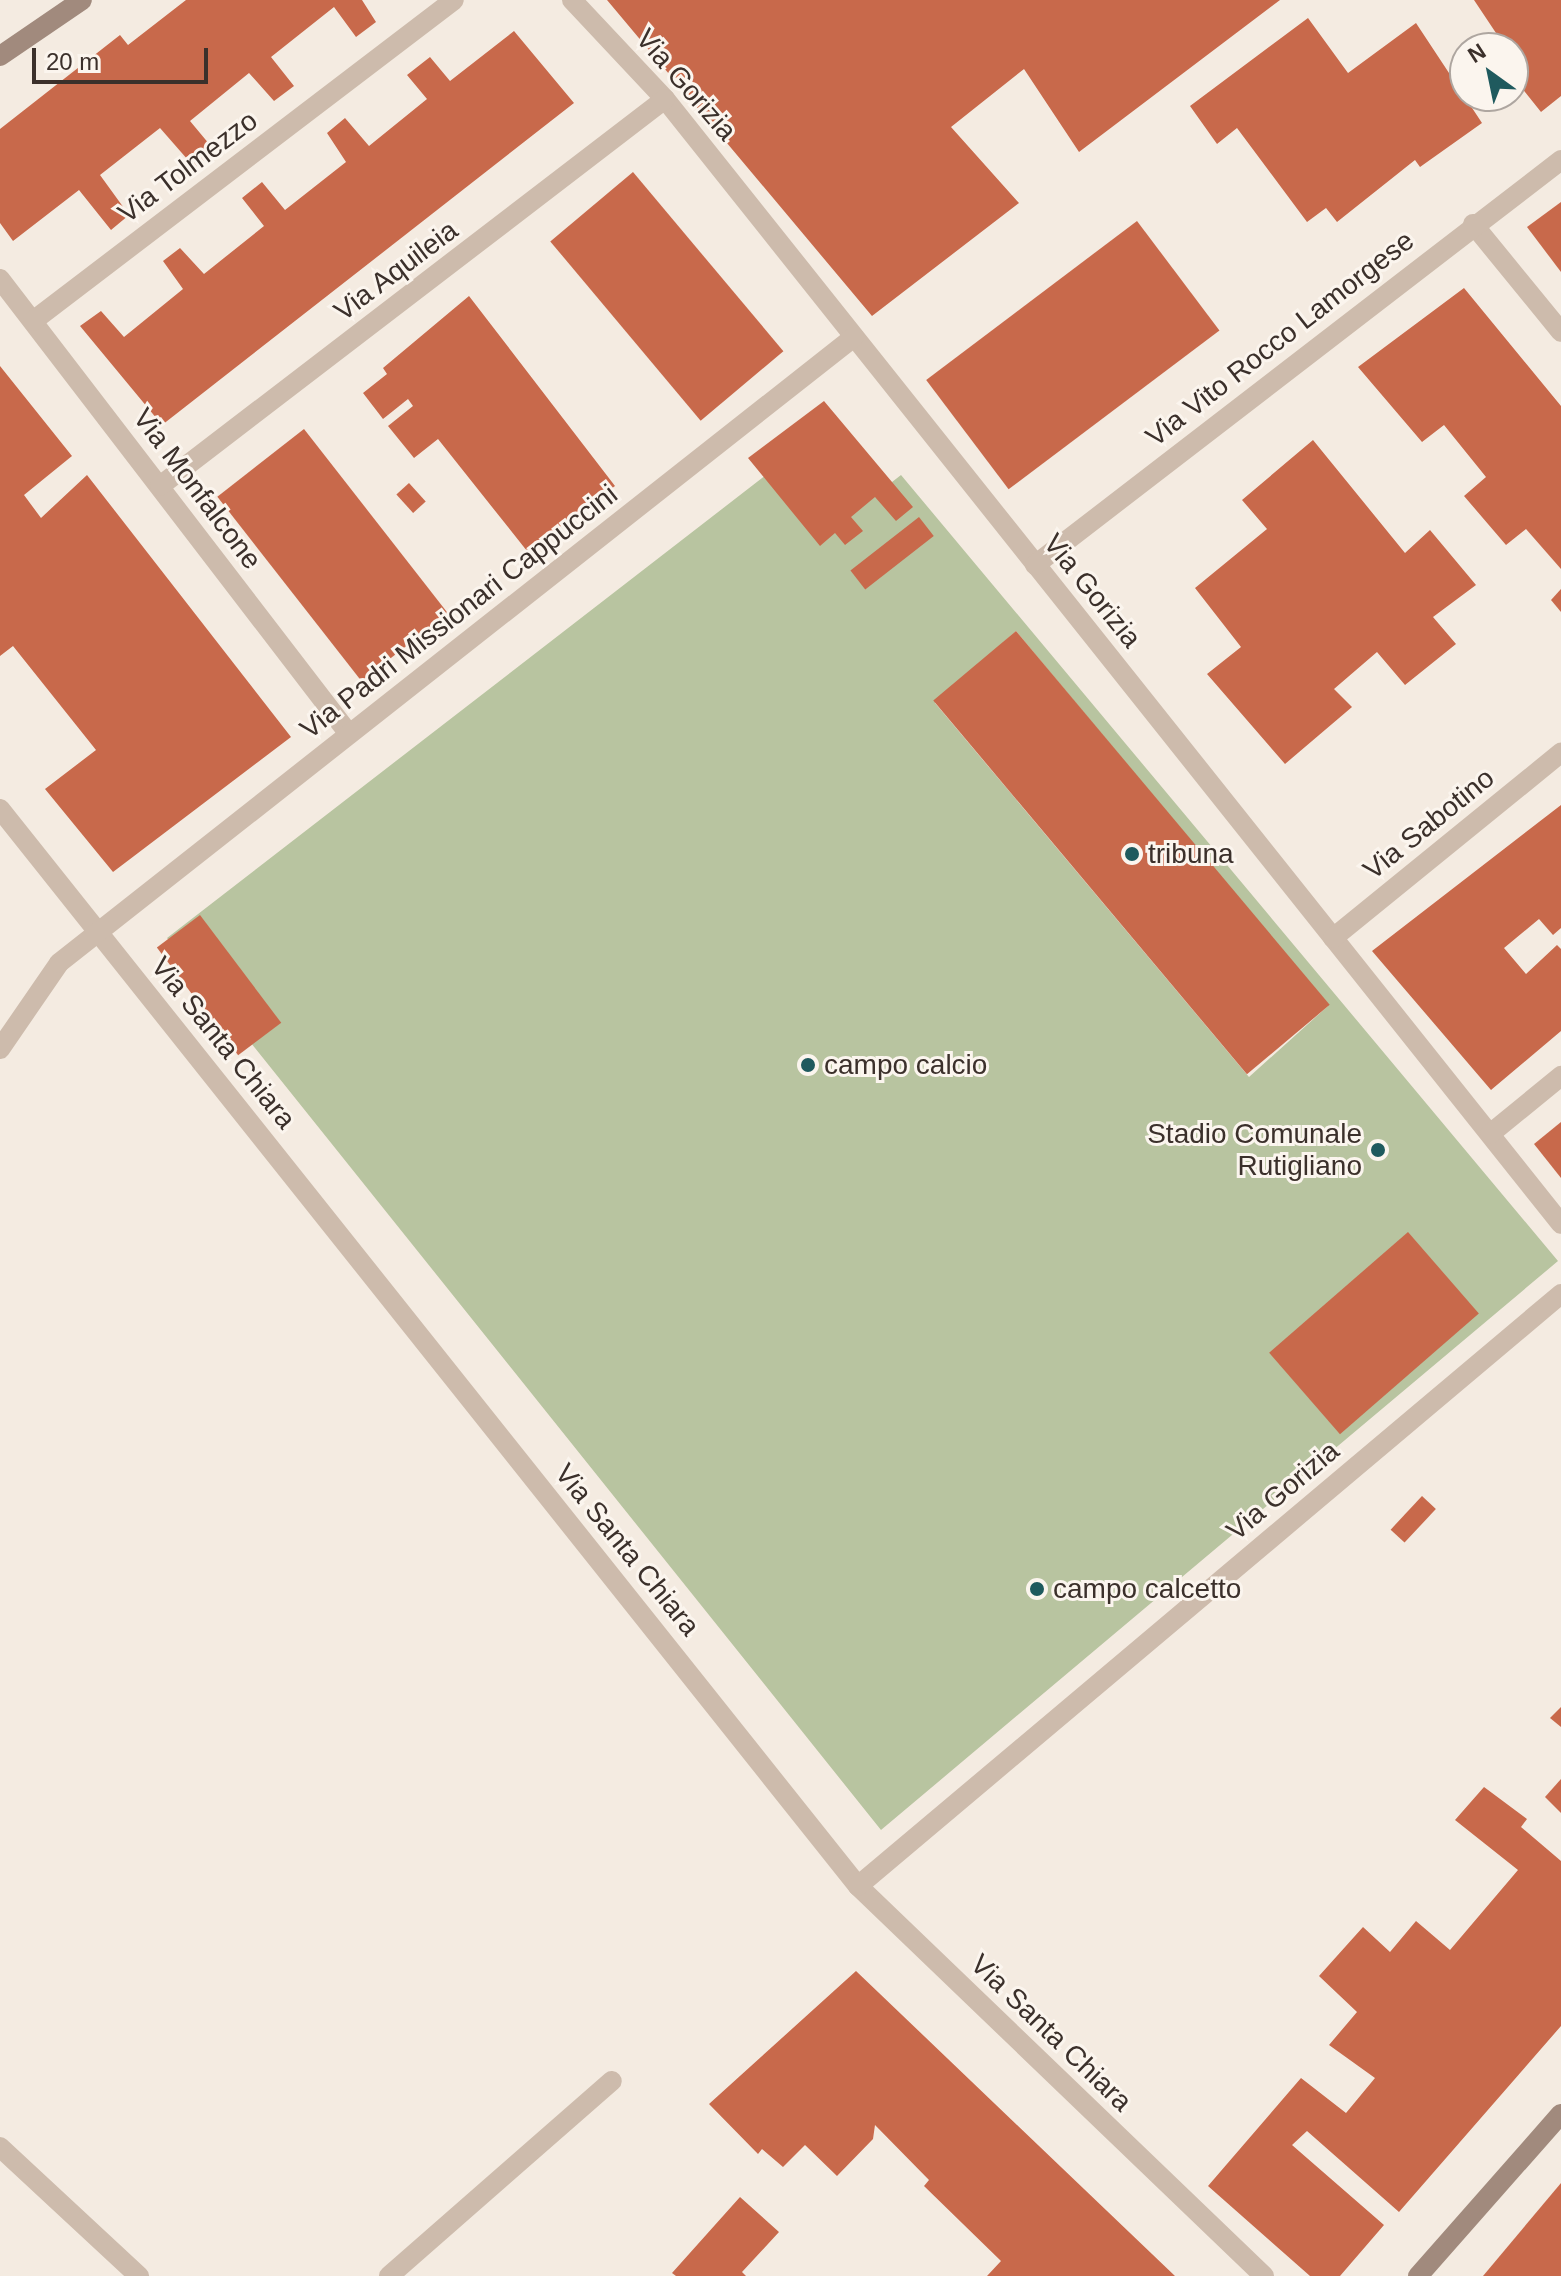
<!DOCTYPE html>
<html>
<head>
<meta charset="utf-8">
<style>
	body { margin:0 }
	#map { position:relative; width:1561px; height:2276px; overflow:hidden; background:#f4ebe1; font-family:Helvetica,sans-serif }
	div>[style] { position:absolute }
	.green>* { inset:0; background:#b8c4a0 }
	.building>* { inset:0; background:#c8694b; transform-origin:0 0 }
	.street>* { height:20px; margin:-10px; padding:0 10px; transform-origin:10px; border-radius:10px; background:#cdbbac }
	.secondary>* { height:20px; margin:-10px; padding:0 10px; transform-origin:10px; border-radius:10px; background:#a18a7d }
	.dots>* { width:22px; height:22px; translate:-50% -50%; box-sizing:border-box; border:4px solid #fbf5ee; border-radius:50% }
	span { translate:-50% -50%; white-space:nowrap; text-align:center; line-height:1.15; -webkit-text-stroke:6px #fbf5ee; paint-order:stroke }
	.street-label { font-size:28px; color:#3b302b }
	.poi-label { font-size:28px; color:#3b302b }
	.left { translate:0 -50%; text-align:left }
	.right { translate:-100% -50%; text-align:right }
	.north { position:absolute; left:1449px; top:32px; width:80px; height:80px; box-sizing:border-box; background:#fbf5ee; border:2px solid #aea6a0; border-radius:50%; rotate:327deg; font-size:22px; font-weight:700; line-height:32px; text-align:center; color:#3b302b }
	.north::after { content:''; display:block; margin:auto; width:28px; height:36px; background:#1f5a5e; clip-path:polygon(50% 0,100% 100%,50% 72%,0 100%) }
	.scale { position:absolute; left:32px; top:48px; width:176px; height:36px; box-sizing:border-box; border:4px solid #3b302b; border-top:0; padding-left:10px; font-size:24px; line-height:28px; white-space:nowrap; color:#3b302b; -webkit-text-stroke:6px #fbf5ee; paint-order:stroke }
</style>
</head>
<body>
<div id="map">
	<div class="green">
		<div style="clip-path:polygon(evenodd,766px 475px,820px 538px,901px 475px,1558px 1261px,881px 1830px,167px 938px,766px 475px,1016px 631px,1328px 1006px,1249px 1077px,935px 703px,1016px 631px)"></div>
	</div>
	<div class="building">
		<div style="clip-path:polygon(186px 0,362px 0,376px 22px,356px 37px,334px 7px,271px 57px,294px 86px,274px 101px,249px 73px,190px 121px,215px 151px,195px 168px,160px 128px,100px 175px,129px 215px,111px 230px,79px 190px,13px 241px,0 223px,0 129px,120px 35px,128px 45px)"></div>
		<div style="clip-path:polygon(607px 0,1280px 0,1079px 152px,1024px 69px,951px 127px,1019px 203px,872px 316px)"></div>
		<div style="clip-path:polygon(1474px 0,1561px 0,1561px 96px,1541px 112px,1513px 77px,1513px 48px,1506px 48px)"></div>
		<div style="clip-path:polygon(1308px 18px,1348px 73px,1416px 23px,1482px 123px,1420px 167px,1415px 160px,1337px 222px,1326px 208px,1307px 222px,1237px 128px,1217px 144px,1190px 106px)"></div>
		<div style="clip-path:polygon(514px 31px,574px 103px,162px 425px,80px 326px,101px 311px,124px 337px,183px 289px,163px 261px,180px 248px,204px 274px,264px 226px,242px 198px,262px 182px,285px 210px,346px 162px,327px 133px,345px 118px,369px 146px,427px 99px,407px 75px,430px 57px,450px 81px)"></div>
		<div style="left:633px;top:172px;width:234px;height:108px;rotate:50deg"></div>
		<div style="clip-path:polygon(1561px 202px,1561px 272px,1527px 227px)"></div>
		<div style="left:1137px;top:221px;width:137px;height:264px;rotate:53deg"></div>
		<div style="clip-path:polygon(1464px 288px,1561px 406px,1561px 569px,1526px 529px,1506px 545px,1464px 496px,1486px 477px,1444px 425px,1422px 442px,1358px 367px)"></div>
		<div style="clip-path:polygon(469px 296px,615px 486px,527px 551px,438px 439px,414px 458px,388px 426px,413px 406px,408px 399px,383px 419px,363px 393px,387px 374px,383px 368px)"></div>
		<div style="clip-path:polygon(0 366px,72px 456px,24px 495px,41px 518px,87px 475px,291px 737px,113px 872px,45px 789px,96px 750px,13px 646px,0 656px)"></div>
		<div style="clip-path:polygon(824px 401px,913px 507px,896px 521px,875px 497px,851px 517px,863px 531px,845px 545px,835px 533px,820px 546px,748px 458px)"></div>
		<div style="left:304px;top:429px;width:234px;height:110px;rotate:52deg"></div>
		<div style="clip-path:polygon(1313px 440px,1405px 553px,1430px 530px,1476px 585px,1433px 617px,1456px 644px,1405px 685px,1377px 652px,1334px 689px,1352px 707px,1285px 764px,1207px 674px,1241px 647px,1195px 588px,1267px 529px,1242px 500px)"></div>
		<div style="left:409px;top:483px;width:25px;height:17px;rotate:48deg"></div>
		<div style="left:919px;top:517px;width:24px;height:87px;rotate:52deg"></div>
		<div style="clip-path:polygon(1561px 589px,1561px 612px,1551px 600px)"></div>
		<div style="left:1016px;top:631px;width:488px;height:108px;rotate:50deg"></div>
		<div style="clip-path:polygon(1561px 805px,1561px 928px,1553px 935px,1539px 919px,1504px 948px,1526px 974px,1557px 945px,1561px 949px,1561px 1031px,1491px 1090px,1372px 951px)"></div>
		<div style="left:200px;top:915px;width:135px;height:54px;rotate:53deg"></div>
		<div style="clip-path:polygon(1561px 1122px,1561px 1178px,1534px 1144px)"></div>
		<div style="left:1408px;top:1232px;width:108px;height:184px;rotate:49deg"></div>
		<div style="left:1422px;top:1496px;width:19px;height:46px;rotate:43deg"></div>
		<div style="clip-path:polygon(1561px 1707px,1561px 1727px,1550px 1718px)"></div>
		<div style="clip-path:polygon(1561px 1779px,1561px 1813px,1545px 1797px)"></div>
		<div style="clip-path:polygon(1484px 1787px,1527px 1819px,1521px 1827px,1561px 1861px,1561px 2026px,1399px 2212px,1307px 2131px,1292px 2145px,1384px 2225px,1340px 2276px,1310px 2276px,1208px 2186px,1301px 2078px,1346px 2113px,1375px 2078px,1329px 2045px,1357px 2012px,1319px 1976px,1363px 1927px,1390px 1952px,1416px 1921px,1450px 1950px,1518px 1870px,1455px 1820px)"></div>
		<div style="clip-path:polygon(856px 1971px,1175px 2276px,987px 2276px,1001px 2261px,924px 2186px,929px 2180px,875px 2125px,873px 2139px,837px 2176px,805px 2145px,783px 2167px,762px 2149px,758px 2154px,709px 2104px)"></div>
		<div style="clip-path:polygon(1561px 2183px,1561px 2276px,1483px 2276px)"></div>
		<div style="clip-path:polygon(740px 2197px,779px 2232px,742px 2272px,746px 2276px,676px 2276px,672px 2273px)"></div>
	</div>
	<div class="street">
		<div style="left:572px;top:0;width:136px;rotate:46.8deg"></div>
		<div style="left:665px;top:99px;width:1438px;rotate:51.46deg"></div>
		<div style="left:1473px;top:224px;width:139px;rotate:50.8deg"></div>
		<div style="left:0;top:279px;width:573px;rotate:52.51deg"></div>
		<div style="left:33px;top:321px;width:529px;rotate:-37.32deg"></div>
		<div style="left:160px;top:486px;width:636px;rotate:-37.46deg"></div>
		<div style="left:1035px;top:565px;width:664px;rotate:-37.59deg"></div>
		<div style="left:0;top:809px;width:1377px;rotate:51.46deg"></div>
		<div style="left:858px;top:1886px;width:563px;rotate:43.85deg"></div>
		<div style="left:1333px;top:938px;width:294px;rotate:-39.1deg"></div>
		<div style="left:0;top:1049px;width:104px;rotate:-55.5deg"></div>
		<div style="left:59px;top:963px;width:1012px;rotate:-38.22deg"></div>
		<div style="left:1490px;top:1134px;width:92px;rotate:-39.2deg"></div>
		<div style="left:858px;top:1886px;width:919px;rotate:-40.1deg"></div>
		<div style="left:0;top:2147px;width:190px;rotate:42.9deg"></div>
		<div style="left:389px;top:2276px;width:296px;rotate:-41.2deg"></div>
	</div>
	<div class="secondary">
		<div style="left:0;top:56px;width:99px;rotate:-34.3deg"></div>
		<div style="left:1418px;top:2276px;width:216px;rotate:-48.6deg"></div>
	</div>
	<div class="dots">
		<div style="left:1132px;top:854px;background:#1f5a5e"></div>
		<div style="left:808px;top:1065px;background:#1f5a5e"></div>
		<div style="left:1378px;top:1150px;background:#1f5a5e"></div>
		<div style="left:1037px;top:1589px;background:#1f5a5e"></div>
	</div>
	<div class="street-label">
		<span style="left:686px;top:85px;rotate:49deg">Via Gorizia</span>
		<span style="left:188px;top:167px;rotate:-37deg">Via Tolmezzo</span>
		<span style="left:396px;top:271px;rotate:-37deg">Via Aquileia</span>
		<span style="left:1280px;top:339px;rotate:-38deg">Via Vito Rocco Lamorgese</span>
		<span style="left:197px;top:489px;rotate:53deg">Via Monfalcone</span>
		<span style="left:1092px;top:591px;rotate:51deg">Via Gorizia</span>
		<span style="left:459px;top:612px;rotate:-38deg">Via Padri Missionari Cappuccini</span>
		<span style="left:1429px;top:824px;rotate:-39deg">Via Sabotino</span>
		<span style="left:223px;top:1043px;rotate:51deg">Via Santa Chiara</span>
		<span style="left:1283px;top:1491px;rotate:-40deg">Via Gorizia</span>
		<span style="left:627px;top:1550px;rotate:51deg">Via Santa Chiara</span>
		<span style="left:1051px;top:2033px;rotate:44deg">Via Santa Chiara</span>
	</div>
	<div class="poi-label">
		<span class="left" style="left:1148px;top:854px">tribuna</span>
		<span class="left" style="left:824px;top:1065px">campo calcio</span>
		<span class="right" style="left:1362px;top:1150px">Stadio Comunale<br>Rutigliano</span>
		<span class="left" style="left:1053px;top:1589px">campo calcetto</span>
	</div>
	<div class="north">N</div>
	<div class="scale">20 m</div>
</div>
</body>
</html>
